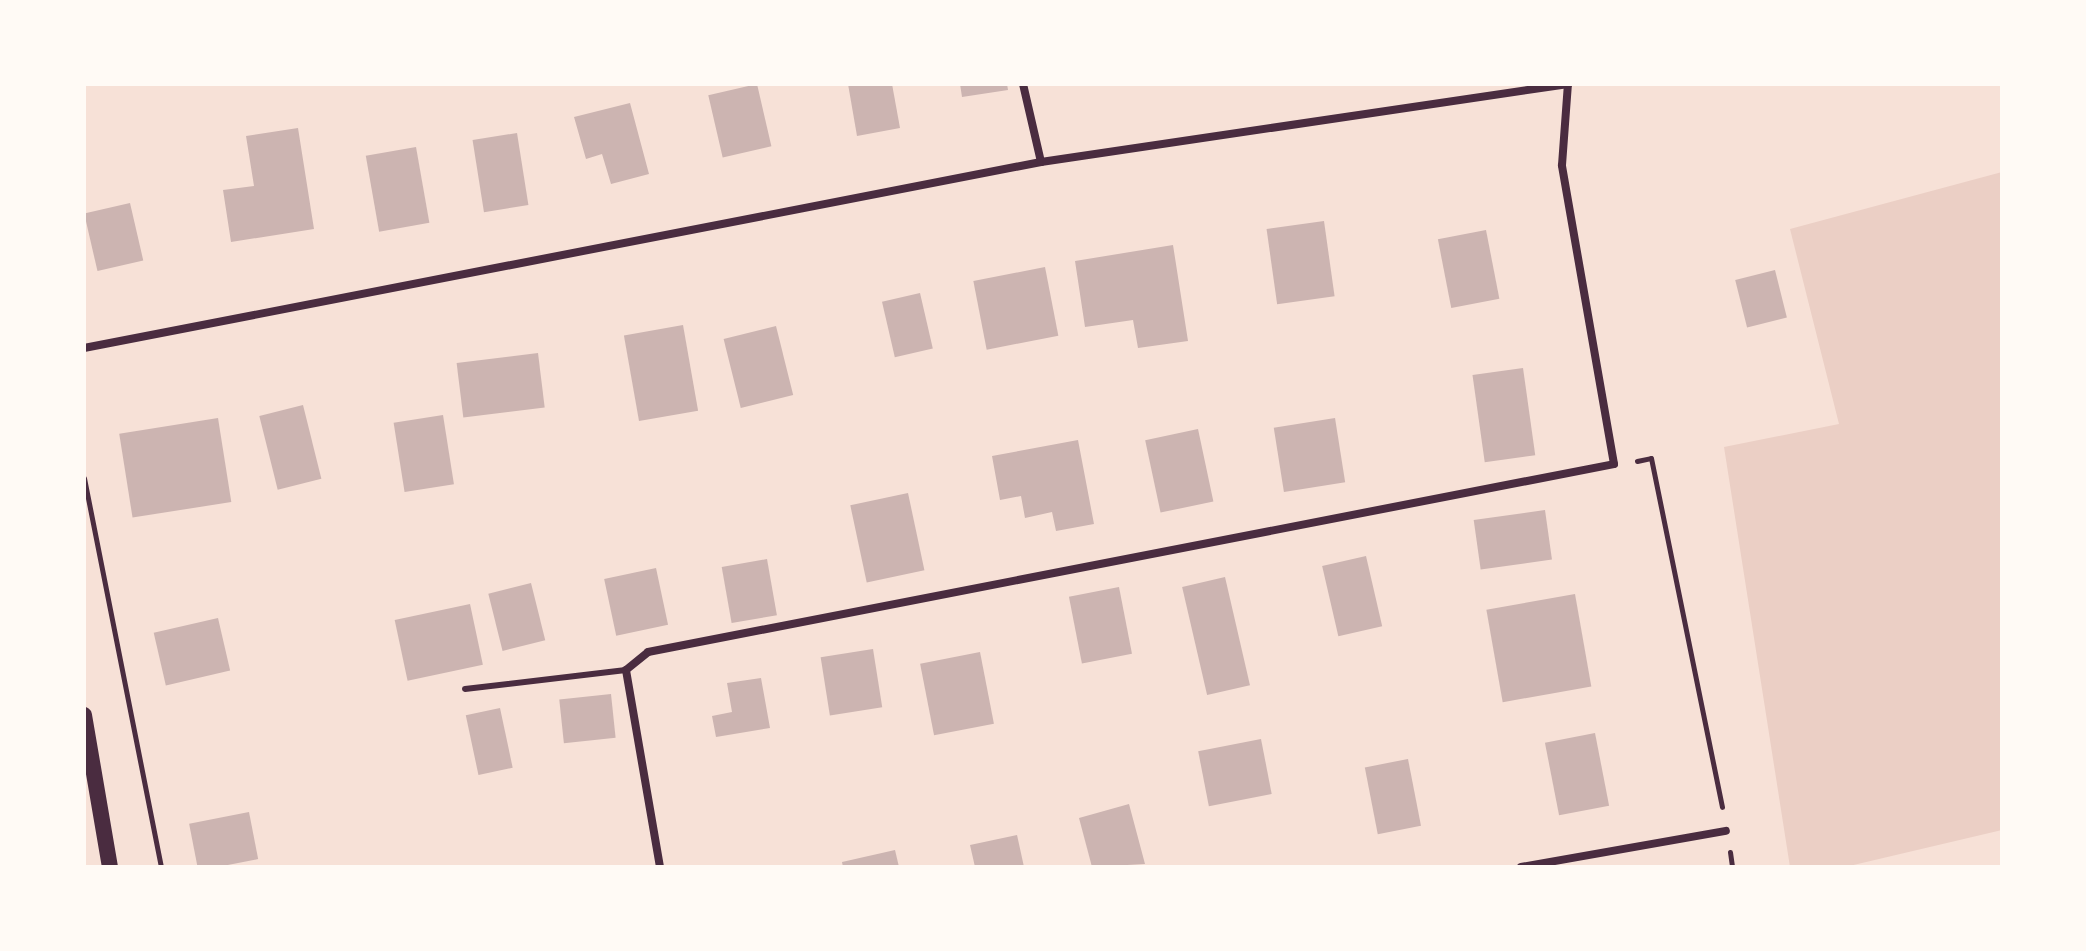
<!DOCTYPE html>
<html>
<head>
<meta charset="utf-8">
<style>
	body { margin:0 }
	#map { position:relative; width:2086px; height:951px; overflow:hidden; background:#f7e1d7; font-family:"Source Serif 4",serif }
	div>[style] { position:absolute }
	.green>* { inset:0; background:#ebcfc5 }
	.building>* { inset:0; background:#ccb4b1; transform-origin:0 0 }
	.path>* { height:5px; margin:-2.5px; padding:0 2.5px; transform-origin:2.5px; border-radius:2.5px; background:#4a2c40 }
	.service>* { height:6px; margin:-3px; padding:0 3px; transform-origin:3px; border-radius:3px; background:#4a2c40 }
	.minor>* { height:8px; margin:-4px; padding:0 4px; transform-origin:4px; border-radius:4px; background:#4a2c40 }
	.secondary>* { height:16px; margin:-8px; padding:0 8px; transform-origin:8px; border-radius:8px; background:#4a2c40 }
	span { translate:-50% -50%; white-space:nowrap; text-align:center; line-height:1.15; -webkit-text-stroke:8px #fffaf5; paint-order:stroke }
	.frame { position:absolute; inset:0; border:86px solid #fffaf5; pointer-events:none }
</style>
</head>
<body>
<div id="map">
	<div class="green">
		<div style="clip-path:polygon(2002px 172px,2002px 830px,1845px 867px,1790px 867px,1724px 447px,1839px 424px,1790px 229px)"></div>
	</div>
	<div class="building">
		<div style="left:757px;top:84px;width:64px;height:50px;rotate:77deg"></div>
		<div style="clip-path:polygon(848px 84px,892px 84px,900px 128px,857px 136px)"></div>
		<div style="clip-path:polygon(960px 84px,1007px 84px,1008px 90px,962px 97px)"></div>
		<div style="clip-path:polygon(630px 103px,649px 174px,611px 184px,602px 154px,586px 159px,574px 117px)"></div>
		<div style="clip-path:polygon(298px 128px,314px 229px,231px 242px,223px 190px,254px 186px,246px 136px)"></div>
		<div style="left:517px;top:133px;width:73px;height:45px;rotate:81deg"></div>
		<div style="left:416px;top:147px;width:77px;height:51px;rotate:80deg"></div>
		<div style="left:130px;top:203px;width:59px;height:47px;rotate:77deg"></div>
		<div style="left:1324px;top:221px;width:76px;height:58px;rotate:82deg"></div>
		<div style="left:1486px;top:230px;width:70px;height:49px;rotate:79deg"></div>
		<div style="clip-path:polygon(1173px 245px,1188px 341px,1138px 348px,1133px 320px,1085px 327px,1075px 261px)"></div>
		<div style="left:1045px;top:267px;width:70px;height:73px;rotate:79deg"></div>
		<div style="left:1775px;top:270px;width:49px;height:41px;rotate:76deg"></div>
		<div style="left:920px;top:293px;width:57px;height:39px;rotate:77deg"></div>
		<div style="left:683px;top:325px;width:87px;height:60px;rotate:80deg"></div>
		<div style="left:776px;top:326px;width:71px;height:54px;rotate:76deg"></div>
		<div style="left:538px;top:353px;width:55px;height:82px;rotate:83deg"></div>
		<div style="left:1523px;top:368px;width:88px;height:51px;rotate:82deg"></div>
		<div style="left:303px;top:405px;width:76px;height:45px;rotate:76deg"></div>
		<div style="left:443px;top:415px;width:70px;height:50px;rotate:81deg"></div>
		<div style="left:218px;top:418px;width:85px;height:100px;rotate:81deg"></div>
		<div style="left:1335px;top:418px;width:65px;height:62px;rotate:81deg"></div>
		<div style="left:1198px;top:429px;width:74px;height:54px;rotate:78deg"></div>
		<div style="clip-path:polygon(1078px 440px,1094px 524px,1056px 531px,1052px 512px,1025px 518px,1021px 496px,1000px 500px,992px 456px)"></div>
		<div style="left:908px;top:493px;width:79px;height:59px;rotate:78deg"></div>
		<div style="left:1545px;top:510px;width:50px;height:72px;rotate:82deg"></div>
		<div style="left:1366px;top:556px;width:72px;height:45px;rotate:77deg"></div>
		<div style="left:767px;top:559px;width:57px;height:46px;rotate:80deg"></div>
		<div style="left:656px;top:568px;width:58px;height:53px;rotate:78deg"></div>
		<div style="left:1225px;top:577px;width:111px;height:44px;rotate:77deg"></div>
		<div style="left:531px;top:583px;width:59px;height:44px;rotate:76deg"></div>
		<div style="left:1119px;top:587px;width:68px;height:51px;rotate:79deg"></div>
		<div style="left:1575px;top:594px;width:94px;height:90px;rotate:80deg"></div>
		<div style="left:470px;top:604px;width:62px;height:77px;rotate:78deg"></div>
		<div style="left:218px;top:618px;width:54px;height:66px;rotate:77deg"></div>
		<div style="left:873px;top:649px;width:59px;height:53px;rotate:81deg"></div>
		<div style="left:980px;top:652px;width:73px;height:61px;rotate:79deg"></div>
		<div style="clip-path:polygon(761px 678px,770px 728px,716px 737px,712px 716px,732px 712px,727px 683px)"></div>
		<div style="left:611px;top:694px;width:44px;height:52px;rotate:84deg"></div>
		<div style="left:500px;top:708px;width:61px;height:35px;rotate:78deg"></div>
		<div style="left:1595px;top:733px;width:74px;height:51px;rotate:79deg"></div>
		<div style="left:1261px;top:739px;width:56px;height:64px;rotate:79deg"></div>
		<div style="left:1408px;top:759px;width:68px;height:44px;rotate:79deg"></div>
		<div style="clip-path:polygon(1129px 804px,1145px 864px,1092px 867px,1079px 818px)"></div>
		<div style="left:249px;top:812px;width:48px;height:61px;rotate:79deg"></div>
		<div style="clip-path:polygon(1017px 835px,1024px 867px,975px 867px,970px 845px)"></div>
		<div style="clip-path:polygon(895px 850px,899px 867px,843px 867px,842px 862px)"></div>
	</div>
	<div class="path">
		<div style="left:1637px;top:461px;width:14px;rotate:-12deg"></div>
		<div style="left:1651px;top:458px;width:356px;rotate:78.5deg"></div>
		<div style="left:84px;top:478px;width:397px;rotate:78.8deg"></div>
		<div style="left:1730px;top:852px;width:15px;rotate:82deg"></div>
	</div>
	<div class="service">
		<div style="left:465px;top:689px;width:162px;rotate:-6.7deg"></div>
	</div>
	<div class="minor">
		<div style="left:1023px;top:84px;width:80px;rotate:77deg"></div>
		<div style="left:84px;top:348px;width:975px;rotate:-11deg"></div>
		<div style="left:1041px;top:162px;width:533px;rotate:-8.42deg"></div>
		<div style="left:660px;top:867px;width:200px;rotate:-99.8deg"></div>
		<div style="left:626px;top:670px;width:28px;rotate:-39deg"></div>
		<div style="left:648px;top:652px;width:984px;rotate:-11.01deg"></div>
		<div style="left:1614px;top:464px;width:303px;rotate:-99.9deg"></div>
		<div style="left:1562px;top:165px;width:81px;rotate:-85.8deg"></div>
		<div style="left:1521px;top:867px;width:208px;rotate:-10deg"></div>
	</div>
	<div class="secondary">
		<div style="left:84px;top:715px;width:154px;rotate:80.3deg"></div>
	</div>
	<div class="frame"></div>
</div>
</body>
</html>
